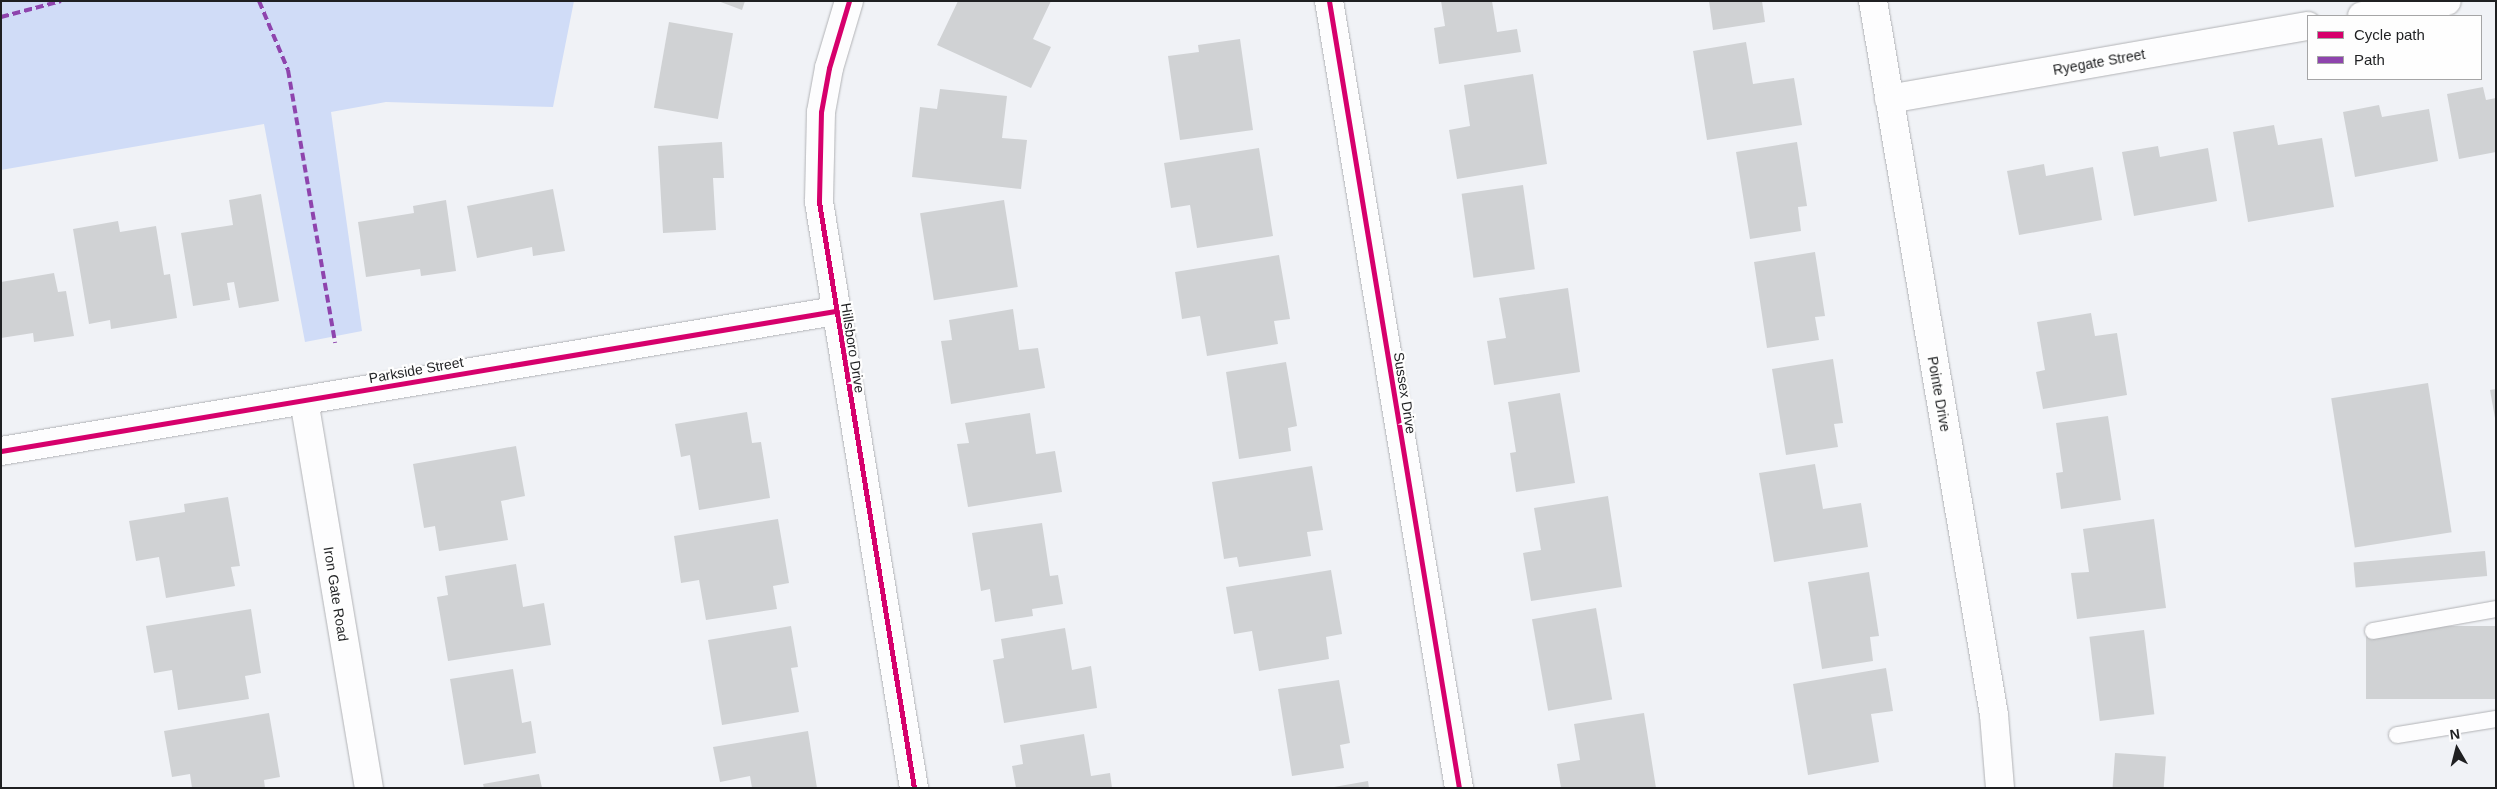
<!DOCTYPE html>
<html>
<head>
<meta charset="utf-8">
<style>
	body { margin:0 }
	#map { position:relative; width:2497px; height:789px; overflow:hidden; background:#f0f2f6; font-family:Arial,sans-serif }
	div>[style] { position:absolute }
	.green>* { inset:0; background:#d0dcf7 }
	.building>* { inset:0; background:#d0d2d4; transform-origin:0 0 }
	.roads { filter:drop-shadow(0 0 1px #b2b3b6) drop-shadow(0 0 1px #b2b3b6) }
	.lane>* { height:16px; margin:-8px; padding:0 8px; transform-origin:8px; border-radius:8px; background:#fdfdfe }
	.street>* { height:28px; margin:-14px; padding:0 14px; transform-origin:14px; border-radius:14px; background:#fdfdfe }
	.quiet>* { height:4px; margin-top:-2px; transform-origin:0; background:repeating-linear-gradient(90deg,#8e44ad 0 8px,transparent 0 12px) }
	.cycleway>* { height:5px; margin:-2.5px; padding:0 2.5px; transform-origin:2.5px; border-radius:2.5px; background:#d6006c }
	span { translate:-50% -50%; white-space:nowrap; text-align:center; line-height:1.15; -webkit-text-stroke:4.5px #fefefe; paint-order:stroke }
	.street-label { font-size:14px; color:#1f2022 }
	.frame { position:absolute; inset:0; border:2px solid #1f2022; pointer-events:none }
	.legend { position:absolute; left:2307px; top:15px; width:175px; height:65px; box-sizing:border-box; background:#fefefe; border:1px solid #a5a5a6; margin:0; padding:6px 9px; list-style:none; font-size:15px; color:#1f2022 }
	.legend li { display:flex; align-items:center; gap:10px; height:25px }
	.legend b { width:25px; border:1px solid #a5a5a6 }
	.north { position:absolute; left:2432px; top:724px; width:50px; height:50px; -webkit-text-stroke:4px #fefefe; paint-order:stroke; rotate:352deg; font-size:14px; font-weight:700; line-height:20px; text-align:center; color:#1f2022 }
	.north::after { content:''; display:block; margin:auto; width:18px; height:22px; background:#1f2022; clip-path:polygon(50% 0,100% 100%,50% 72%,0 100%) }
</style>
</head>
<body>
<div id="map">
	<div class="green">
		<div style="clip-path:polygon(1px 1px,574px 1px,553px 107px,386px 102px,331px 112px,362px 331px,305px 342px,264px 124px,1px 170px)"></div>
	</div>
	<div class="building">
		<div style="clip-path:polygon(718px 1px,745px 1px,742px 10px)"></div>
		<div style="clip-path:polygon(958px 1px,1051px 1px,1033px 39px,1051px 47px,1031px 88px,937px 45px)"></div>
		<div style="clip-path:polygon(1441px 1px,1492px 1px,1497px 32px,1517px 29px,1521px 52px,1439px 64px,1434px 28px,1445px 26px)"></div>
		<div style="clip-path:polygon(1709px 1px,1762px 1px,1765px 22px,1713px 30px)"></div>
		<div style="left:669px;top:22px;width:65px;height:87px;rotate:10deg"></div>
		<div style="clip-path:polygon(1240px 39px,1253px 130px,1180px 140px,1168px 56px,1199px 52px,1198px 45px)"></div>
		<div style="clip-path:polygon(1746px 42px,1753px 84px,1794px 78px,1802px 125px,1707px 140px,1693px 51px)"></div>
		<div style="clip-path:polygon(1533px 74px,1547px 164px,1457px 179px,1449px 130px,1470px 126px,1464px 85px)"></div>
		<div style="clip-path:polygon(2483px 87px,2486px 100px,2496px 98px,2496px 152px,2459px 159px,2447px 94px)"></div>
		<div style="clip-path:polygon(940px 89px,1007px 96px,1002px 138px,1027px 140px,1021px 189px,912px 177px,920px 107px,937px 109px)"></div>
		<div style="clip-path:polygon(2379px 105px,2382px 117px,2429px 109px,2438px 161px,2355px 177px,2343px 112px)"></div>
		<div style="clip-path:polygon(2274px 125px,2278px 145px,2322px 138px,2334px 207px,2248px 222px,2233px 132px)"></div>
		<div style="clip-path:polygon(722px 142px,724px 178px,713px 178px,716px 230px,663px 233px,658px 146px)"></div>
		<div style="clip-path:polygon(1797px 142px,1807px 206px,1798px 207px,1801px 231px,1750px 239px,1736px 152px)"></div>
		<div style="clip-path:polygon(2158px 146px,2160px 157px,2208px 148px,2217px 201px,2134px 216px,2122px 152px)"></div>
		<div style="clip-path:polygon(1259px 148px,1273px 236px,1197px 248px,1190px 205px,1171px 208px,1164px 163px)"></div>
		<div style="clip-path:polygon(2044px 164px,2046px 176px,2093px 167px,2102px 220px,2019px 235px,2007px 171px)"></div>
		<div style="left:1523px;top:185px;width:85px;height:62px;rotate:82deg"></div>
		<div style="clip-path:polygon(553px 189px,565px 251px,533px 256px,532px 247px,477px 258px,467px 206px)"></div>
		<div style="clip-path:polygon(261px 194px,279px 301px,239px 308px,234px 282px,227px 283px,230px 300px,193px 306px,181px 233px,233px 225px,229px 200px)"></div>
		<div style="clip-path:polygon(446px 200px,456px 271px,421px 276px,420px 269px,366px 277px,358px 222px,414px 213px,413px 206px)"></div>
		<div style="left:1004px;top:200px;width:88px;height:85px;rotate:81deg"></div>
		<div style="clip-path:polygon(118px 221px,120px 232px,156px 226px,164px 275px,170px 274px,177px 318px,111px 329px,110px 320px,89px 324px,73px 229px)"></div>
		<div style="clip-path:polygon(1815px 252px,1825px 316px,1815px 317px,1819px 340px,1767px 348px,1754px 262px)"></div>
		<div style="clip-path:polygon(1279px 255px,1290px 319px,1274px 321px,1278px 344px,1207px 356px,1200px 316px,1182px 319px,1175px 272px)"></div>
		<div style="clip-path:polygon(54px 273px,58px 292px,66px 291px,74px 336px,34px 342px,33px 333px,1px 338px,1px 282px)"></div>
		<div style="clip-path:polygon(1568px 288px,1580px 372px,1494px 385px,1487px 341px,1506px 338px,1499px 298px)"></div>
		<div style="clip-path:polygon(1013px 309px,1019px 350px,1038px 348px,1045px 388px,951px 404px,941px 341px,952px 340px,949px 320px)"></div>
		<div style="clip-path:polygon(2091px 313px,2095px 336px,2117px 333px,2127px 395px,2043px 409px,2036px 372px,2045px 370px,2037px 322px)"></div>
		<div style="clip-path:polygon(1833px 359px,1843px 423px,1834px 424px,1838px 447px,1786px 455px,1772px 369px)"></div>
		<div style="clip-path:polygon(1286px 362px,1297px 426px,1288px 428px,1291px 451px,1239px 459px,1226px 372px)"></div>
		<div style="left:2428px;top:383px;width:151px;height:98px;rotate:81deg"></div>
		<div style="clip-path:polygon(2496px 389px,2496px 418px,2495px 418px,2490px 390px)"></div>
		<div style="clip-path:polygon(1560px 393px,1575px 483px,1516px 492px,1510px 453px,1516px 452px,1508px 402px)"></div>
		<div style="clip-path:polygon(747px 412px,752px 443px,761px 442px,770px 498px,699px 510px,690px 455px,681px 457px,675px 424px)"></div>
		<div style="clip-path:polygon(1030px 413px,1036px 454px,1055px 451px,1062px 492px,968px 507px,957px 444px,969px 443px,965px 423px)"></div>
		<div style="clip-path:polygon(2108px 416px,2121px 500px,2061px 509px,2056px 473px,2063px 472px,2056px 423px)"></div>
		<div style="clip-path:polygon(516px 446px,525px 496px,501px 501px,508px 540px,439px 551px,435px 526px,424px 528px,413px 464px)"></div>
		<div style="clip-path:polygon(1815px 464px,1823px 509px,1861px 503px,1868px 547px,1774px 562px,1759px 473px)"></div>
		<div style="clip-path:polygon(1312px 466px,1323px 530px,1307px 532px,1311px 556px,1239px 567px,1237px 557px,1224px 559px,1212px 482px)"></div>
		<div style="clip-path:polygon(1608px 496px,1622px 587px,1531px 601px,1523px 553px,1541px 550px,1534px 508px)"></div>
		<div style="clip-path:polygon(228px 497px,240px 566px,231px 567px,235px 586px,166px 598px,159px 557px,136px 561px,129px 521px,185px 512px,184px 504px)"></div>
		<div style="clip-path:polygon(778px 519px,789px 583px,773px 586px,777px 609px,706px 620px,699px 580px,681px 583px,674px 536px)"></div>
		<div style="clip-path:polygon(2154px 519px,2166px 608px,2077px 619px,2071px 573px,2089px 572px,2083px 529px)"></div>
		<div style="clip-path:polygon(1042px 523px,1050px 576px,1058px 575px,1063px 604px,1032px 609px,1033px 616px,995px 622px,990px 589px,981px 591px,972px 533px)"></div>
		<div style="left:2485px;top:551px;width:25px;height:132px;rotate:85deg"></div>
		<div style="clip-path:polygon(516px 564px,523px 607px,544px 603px,551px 645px,448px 661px,437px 597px,448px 595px,445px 576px)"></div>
		<div style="clip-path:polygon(1331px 570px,1342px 634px,1326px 637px,1329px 659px,1259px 671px,1252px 631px,1234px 634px,1226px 587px)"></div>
		<div style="clip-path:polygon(1869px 572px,1879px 636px,1870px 637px,1873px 661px,1822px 669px,1808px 582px)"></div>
		<div style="left:1596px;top:608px;width:93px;height:65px;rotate:80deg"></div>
		<div style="clip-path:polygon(251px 609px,261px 673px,245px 676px,249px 699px,178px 710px,172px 670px,154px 673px,146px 626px)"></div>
		<div style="clip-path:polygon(791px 626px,798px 667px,791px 668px,799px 712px,722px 725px,708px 640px)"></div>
		<div style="left:2496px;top:626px;width:73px;height:130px;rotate:90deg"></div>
		<div style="clip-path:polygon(1065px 628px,1072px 670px,1091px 666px,1097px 708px,1004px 723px,993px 660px,1004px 658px,1001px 639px)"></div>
		<div style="left:2144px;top:630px;width:85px;height:55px;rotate:83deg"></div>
		<div style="clip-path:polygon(1886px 668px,1893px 711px,1871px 714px,1879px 762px,1808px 775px,1793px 684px)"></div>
		<div style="clip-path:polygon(513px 669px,522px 723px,531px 721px,536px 753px,464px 765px,450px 679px)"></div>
		<div style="clip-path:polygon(1339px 680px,1350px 743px,1340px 745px,1344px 768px,1292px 776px,1278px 689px)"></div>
		<div style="clip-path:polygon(269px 713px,280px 777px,264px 780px,265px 788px,192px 788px,190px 774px,172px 777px,164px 731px)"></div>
		<div style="clip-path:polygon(1644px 713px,1656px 788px,1561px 788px,1557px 764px,1580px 760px,1574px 724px)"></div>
		<div style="clip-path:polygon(808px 731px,817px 788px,752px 788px,750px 776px,720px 782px,713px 747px)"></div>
		<div style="clip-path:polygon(1084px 734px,1091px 776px,1110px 773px,1112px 788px,1016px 788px,1012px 766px,1023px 764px,1020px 745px)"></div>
		<div style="left:2115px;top:753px;width:51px;height:35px;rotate:4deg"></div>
		<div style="clip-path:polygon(539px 774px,542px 788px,484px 788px,483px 784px)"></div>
		<div style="clip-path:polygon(1368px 781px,1369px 788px,1335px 788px,1334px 787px)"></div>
	</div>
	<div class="roads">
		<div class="lane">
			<div style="left:2373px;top:631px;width:125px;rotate:-10.1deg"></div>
			<div style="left:2397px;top:735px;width:100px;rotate:-9.2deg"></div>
		</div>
		<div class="street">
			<div style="left:849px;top:1px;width:70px;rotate:106.6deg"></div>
			<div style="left:829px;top:68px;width:45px;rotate:100.3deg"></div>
			<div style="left:821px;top:112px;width:90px;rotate:91.3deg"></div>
			<div style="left:819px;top:202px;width:594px;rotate:80.79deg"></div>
			<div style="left:1329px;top:1px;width:798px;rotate:80.62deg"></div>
			<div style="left:1873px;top:1px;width:724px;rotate:80.38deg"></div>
			<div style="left:1994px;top:715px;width:73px;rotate:85.3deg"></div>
			<div style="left:2362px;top:16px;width:86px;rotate:-10deg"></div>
			<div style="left:1889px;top:99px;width:425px;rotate:-9.9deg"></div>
			<div style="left:304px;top:400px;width:393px;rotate:80.5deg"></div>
			<div style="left:1px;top:451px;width:846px;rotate:-9.53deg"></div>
		</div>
	</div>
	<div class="quiet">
		<div style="left:259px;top:1px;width:75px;rotate:67.2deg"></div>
		<div style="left:288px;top:70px;width:277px;rotate:80.2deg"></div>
		<div style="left:1px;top:17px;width:62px;rotate:-14.9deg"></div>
	</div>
	<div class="cycleway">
		<div style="left:849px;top:1px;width:70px;rotate:106.6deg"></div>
		<div style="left:829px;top:68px;width:45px;rotate:100.3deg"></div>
		<div style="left:821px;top:112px;width:90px;rotate:91.3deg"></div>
		<div style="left:819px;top:202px;width:594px;rotate:80.79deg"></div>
		<div style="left:1329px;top:1px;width:798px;rotate:80.62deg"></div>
		<div style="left:1px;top:451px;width:846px;rotate:-9.53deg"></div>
	</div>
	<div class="street-label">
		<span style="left:2099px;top:62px;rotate:-10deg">Ryegate Street</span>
		<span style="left:853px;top:348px;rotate:81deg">Hillsboro Drive</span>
		<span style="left:416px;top:370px;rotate:-10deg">Parkside Street</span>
		<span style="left:1405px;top:393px;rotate:81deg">Sussex Drive</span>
		<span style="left:1939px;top:394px;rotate:80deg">Pointe Drive</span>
		<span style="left:336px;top:594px;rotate:81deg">Iron Gate Road</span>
	</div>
	<div class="frame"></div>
	<ul class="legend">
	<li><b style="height:6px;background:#d6006c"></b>Cycle path</li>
	<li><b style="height:6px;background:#8e44ad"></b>Path</li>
	</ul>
	<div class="north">N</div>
</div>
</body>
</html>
